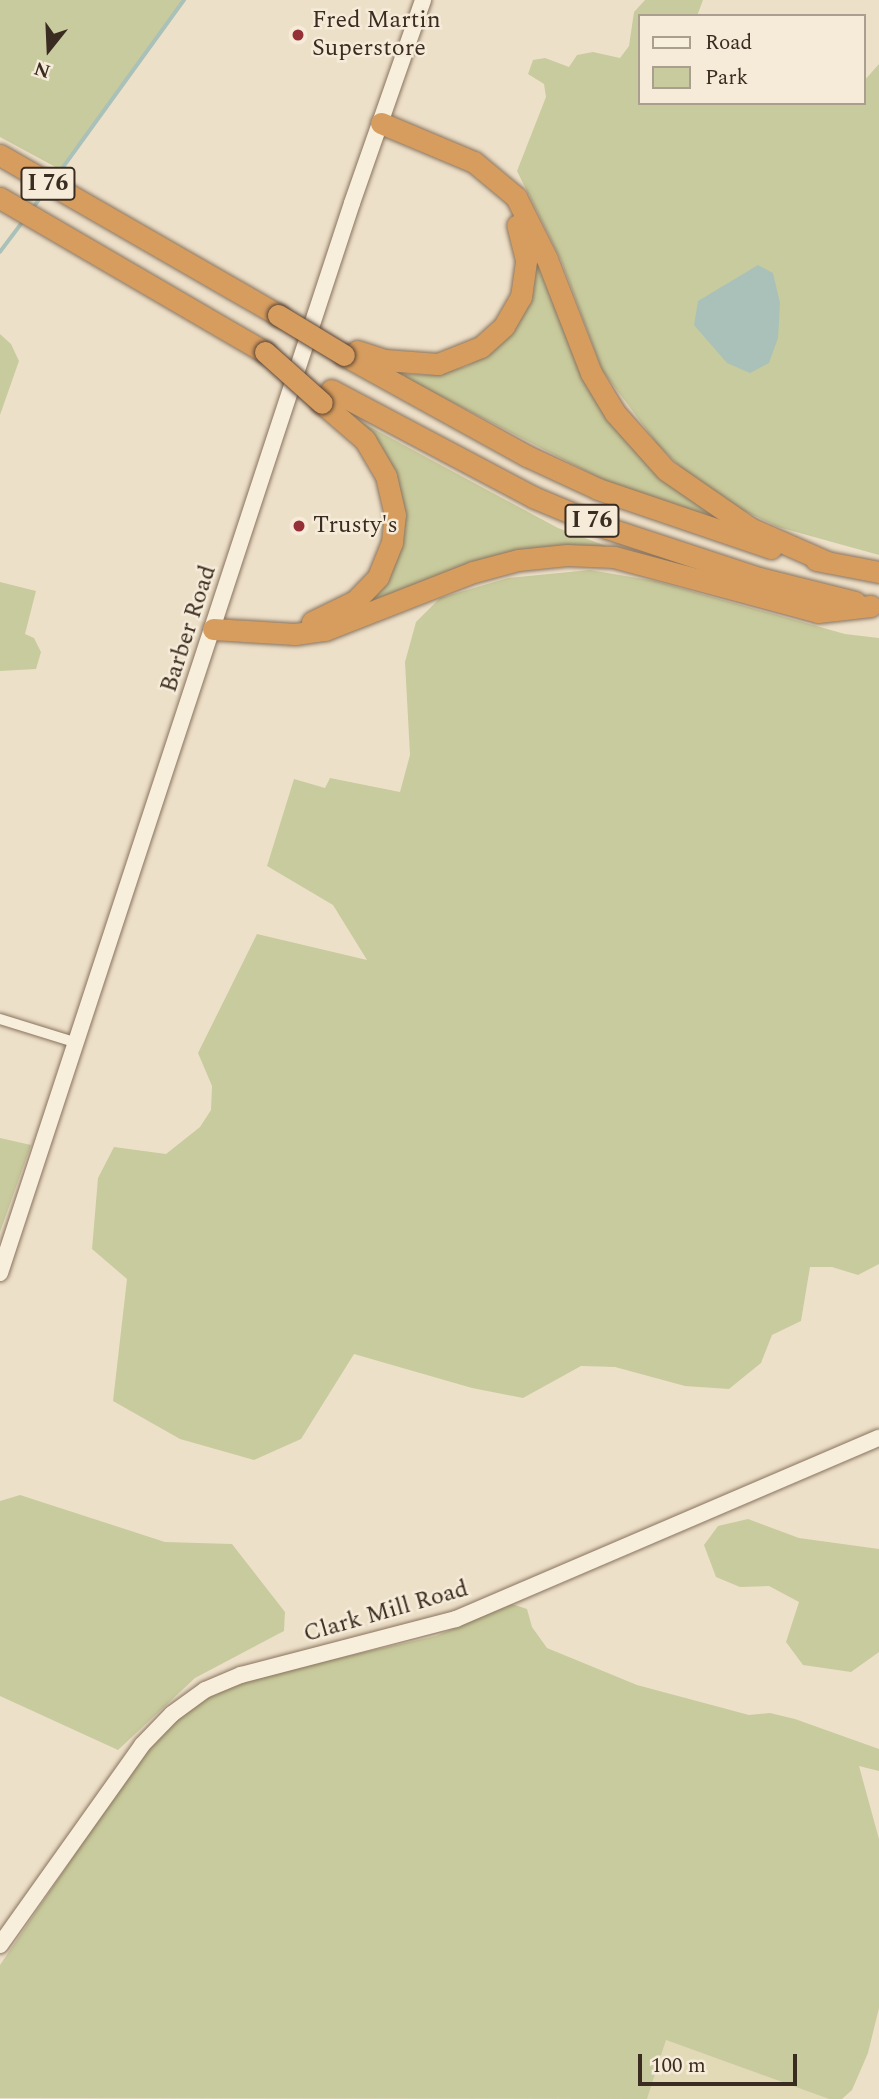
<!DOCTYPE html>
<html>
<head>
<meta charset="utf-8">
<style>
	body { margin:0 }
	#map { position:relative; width:879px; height:2099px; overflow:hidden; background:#ede0c9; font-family:Spectral,serif }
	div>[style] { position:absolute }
	.farmland>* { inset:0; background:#e2d9b7 }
	.green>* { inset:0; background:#c8cb9d }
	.water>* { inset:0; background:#a9c1b9 }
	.stream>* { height:3.5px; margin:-1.75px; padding:0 1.75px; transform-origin:1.75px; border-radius:1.75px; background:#a9c1b9 }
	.roads { filter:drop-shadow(0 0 2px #89735e) drop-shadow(0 0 2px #89735e) }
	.street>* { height:10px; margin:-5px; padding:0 5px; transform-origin:5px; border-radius:5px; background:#f8eedc }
	.secondary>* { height:16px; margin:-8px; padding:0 8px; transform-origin:8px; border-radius:8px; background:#f8eedc }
	.highway>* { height:21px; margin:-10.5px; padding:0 10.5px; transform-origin:10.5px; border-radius:10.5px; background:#d79d5f }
	.bridges { filter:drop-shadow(0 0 2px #574132) drop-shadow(0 0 2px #574132) }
	.highway-bridge>* { height:21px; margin:-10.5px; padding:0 10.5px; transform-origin:10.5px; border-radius:10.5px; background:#d79d5f }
	.dots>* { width:19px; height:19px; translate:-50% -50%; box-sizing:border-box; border:4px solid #f5ebd8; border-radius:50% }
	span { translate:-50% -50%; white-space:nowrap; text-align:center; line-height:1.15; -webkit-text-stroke:5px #f5ebd8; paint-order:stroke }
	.shield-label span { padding:2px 5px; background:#f5ebd8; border:2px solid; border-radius:5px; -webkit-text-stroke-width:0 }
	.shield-label { font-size:23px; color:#3a2c21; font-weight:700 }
	.poi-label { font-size:24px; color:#3a2c21 }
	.left { translate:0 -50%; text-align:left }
	.street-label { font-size:24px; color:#3a2c21 }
	.legend { position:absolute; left:638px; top:14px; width:228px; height:91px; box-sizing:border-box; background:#f5ebd8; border:2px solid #aa9f8f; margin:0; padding:9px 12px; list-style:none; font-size:21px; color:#3a2c21 }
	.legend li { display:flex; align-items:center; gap:14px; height:35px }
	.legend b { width:35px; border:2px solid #aa9f8f }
	.north { position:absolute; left:14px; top:14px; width:70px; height:70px; -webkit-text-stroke:5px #f5ebd8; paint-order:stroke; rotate:198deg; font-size:19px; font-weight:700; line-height:28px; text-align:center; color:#3a2c21 }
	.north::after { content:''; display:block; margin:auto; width:24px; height:32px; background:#3a2c21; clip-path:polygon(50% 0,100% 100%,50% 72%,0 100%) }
	.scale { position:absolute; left:638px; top:2054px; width:159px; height:32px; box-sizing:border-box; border:4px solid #3a2c21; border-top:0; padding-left:9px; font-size:21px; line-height:24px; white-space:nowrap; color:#3a2c21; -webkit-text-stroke:5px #f5ebd8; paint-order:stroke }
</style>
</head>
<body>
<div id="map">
	<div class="farmland">
		<div style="clip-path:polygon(666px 2040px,829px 2099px,647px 2099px)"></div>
	</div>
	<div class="green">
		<div style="clip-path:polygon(0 0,184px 0,61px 170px,0 137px)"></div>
		<div style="clip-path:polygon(645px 0,703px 0,697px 16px,639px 16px,639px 103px,863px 103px,863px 82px,879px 64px,879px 555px,778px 527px,730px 504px,691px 477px,658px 445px,602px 370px,561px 260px,517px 171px,546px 97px,544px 84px,528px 74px,533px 60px,545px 58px,569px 67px,577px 55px,593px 52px,620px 58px,629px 46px,634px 12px)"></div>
		<div style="clip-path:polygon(536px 261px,585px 383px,615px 429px,652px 470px,734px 524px,613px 485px,405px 378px,405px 374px,435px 375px,467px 366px,486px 354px)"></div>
		<div style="clip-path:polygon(0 334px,11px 344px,19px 361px,0 415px)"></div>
		<div style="clip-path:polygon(348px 415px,558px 528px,622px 552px,563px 551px,364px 613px,370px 591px,399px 532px)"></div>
		<div style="clip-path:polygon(590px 570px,655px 581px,845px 634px,879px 638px,879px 1264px,858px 1275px,832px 1267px,810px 1267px,801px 1321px,772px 1335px,761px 1363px,729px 1389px,685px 1386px,615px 1367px,581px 1366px,523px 1398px,472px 1388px,354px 1354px,301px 1439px,254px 1460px,180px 1439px,113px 1401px,127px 1279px,92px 1249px,98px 1178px,114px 1147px,166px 1154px,200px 1127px,211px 1110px,212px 1086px,198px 1053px,257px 934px,367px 960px,333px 905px,267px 866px,294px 779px,325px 788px,330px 778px,400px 792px,410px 755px,405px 662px,416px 622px,440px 598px,508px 578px)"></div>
		<div style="clip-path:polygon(0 582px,36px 591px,25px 634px,34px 638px,41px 652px,36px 669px,0 671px)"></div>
		<div style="clip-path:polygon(0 1138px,31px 1145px,0 1232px)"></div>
		<div style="clip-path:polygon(20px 1495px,165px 1542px,232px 1544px,285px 1612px,284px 1631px,195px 1678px,118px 1750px,0 1696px,0 1501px)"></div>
		<div style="clip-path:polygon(748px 1519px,799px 1538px,879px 1549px,879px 1652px,851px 1672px,803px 1665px,786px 1642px,799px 1602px,769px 1586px,740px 1587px,716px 1577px,704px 1545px,718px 1526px)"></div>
		<div style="clip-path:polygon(512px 1604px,527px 1609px,532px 1627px,547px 1648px,637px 1685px,749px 1715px,770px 1713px,795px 1719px,879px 1749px,879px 1771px,859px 1766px,879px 1839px,879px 2008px,868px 2053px,852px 2090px,842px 2099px,829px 2099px,666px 2040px,647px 2099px,0 2098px,0 1965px,150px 1743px,181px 1713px,233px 1682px,436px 1636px)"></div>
	</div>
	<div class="water">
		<div style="clip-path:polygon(758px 265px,773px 273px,780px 303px,778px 338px,769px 363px,750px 373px,727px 363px,694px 325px,698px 301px)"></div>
	</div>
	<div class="stream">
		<div style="left:56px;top:177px;width:218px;rotate:-54.1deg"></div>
		<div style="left:33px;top:208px;width:24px;rotate:-54deg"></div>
		<div style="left:0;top:252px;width:40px;rotate:-53deg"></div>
	</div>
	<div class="roads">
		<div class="street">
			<div style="left:0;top:1019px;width:81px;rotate:17.3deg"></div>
		</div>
		<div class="secondary">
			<div style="left:0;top:1273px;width:1126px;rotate:-71.79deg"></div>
			<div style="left:352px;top:203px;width:215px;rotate:-70.7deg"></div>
			<div style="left:0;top:1945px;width:245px;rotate:-54.6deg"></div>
			<div style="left:142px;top:1745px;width:43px;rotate:-45.9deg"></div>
			<div style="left:172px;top:1714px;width:41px;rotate:-36deg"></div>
			<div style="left:205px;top:1690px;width:39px;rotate:-23deg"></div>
			<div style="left:241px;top:1675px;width:222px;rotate:-14.6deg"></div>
			<div style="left:456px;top:1619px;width:460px;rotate:-23.2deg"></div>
		</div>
		<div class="highway">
			<div style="left:381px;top:123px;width:101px;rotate:22.8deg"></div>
			<div style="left:474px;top:162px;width:55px;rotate:39.8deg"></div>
			<div style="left:516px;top:197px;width:69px;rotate:63.4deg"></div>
			<div style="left:547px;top:259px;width:122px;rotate:68.9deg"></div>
			<div style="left:591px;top:373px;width:47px;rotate:59deg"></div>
			<div style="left:615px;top:413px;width:76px;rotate:48.2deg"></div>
			<div style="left:666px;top:470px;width:102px;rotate:34.6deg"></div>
			<div style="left:750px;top:528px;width:84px;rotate:23.8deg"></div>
			<div style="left:0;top:155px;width:321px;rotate:29.9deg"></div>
			<div style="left:0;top:198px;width:306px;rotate:30.2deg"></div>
			<div style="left:357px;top:351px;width:29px;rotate:18deg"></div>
			<div style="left:385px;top:360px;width:53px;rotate:4.3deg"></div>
			<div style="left:438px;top:364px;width:46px;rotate:-21.6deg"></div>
			<div style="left:481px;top:347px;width:31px;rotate:-42deg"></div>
			<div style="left:504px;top:326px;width:34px;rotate:-60deg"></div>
			<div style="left:521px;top:297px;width:37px;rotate:-82deg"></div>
			<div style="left:526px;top:260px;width:36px;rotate:-104deg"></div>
			<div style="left:344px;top:355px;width:209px;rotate:28.9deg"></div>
			<div style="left:527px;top:456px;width:78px;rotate:24.9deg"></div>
			<div style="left:598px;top:489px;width:183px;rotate:18.8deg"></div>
			<div style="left:331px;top:390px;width:229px;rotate:27.9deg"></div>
			<div style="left:533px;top:497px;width:80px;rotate:22.7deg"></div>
			<div style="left:607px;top:528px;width:160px;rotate:18.2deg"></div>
			<div style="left:759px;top:578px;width:99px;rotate:14deg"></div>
			<div style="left:816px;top:560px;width:64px;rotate:10.8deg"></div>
			<div style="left:312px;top:622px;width:48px;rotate:-26deg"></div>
			<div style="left:355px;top:601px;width:33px;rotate:-46deg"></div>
			<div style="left:378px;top:577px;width:38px;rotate:-68deg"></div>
			<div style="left:392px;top:542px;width:27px;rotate:-84deg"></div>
			<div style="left:395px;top:515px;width:40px;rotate:-103deg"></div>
			<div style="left:386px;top:476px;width:42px;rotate:-120.3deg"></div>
			<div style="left:365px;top:440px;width:57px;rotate:-139.3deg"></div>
			<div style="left:213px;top:629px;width:82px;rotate:3.5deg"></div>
			<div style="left:295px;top:634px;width:30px;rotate:-8deg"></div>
			<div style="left:325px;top:630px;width:159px;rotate:-21.4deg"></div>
			<div style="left:473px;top:572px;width:47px;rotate:-14.9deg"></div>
			<div style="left:518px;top:560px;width:49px;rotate:-5.8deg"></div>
			<div style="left:567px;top:555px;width:47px;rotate:2.4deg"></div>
			<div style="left:614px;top:557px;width:211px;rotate:15.1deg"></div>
			<div style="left:818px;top:612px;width:53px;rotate:-6.5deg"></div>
		</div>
	</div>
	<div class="bridges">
		<div class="highway-bridge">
			<div style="left:278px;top:315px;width:77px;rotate:31.2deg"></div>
			<div style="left:265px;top:352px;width:76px;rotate:41.8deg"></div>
		</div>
	</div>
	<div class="dots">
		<div style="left:298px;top:35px;background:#953136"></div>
		<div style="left:299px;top:526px;background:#953136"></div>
	</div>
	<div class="shield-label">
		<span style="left:48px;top:184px">I 76</span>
		<span style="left:592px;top:521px">I 76</span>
	</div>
	<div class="poi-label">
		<span class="left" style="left:312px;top:35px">Fred Martin<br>Superstore</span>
		<span class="left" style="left:313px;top:526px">Trusty's</span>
	</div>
	<div class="street-label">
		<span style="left:189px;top:629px;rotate:-72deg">Barber Road</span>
		<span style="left:386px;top:1612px;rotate:-16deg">Clark Mill Road</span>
	</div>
	<ul class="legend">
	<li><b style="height:9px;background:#f8eedc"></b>Road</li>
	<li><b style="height:19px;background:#c8cb9d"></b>Park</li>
	</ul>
	<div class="north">N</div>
	<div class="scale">100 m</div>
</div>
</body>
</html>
